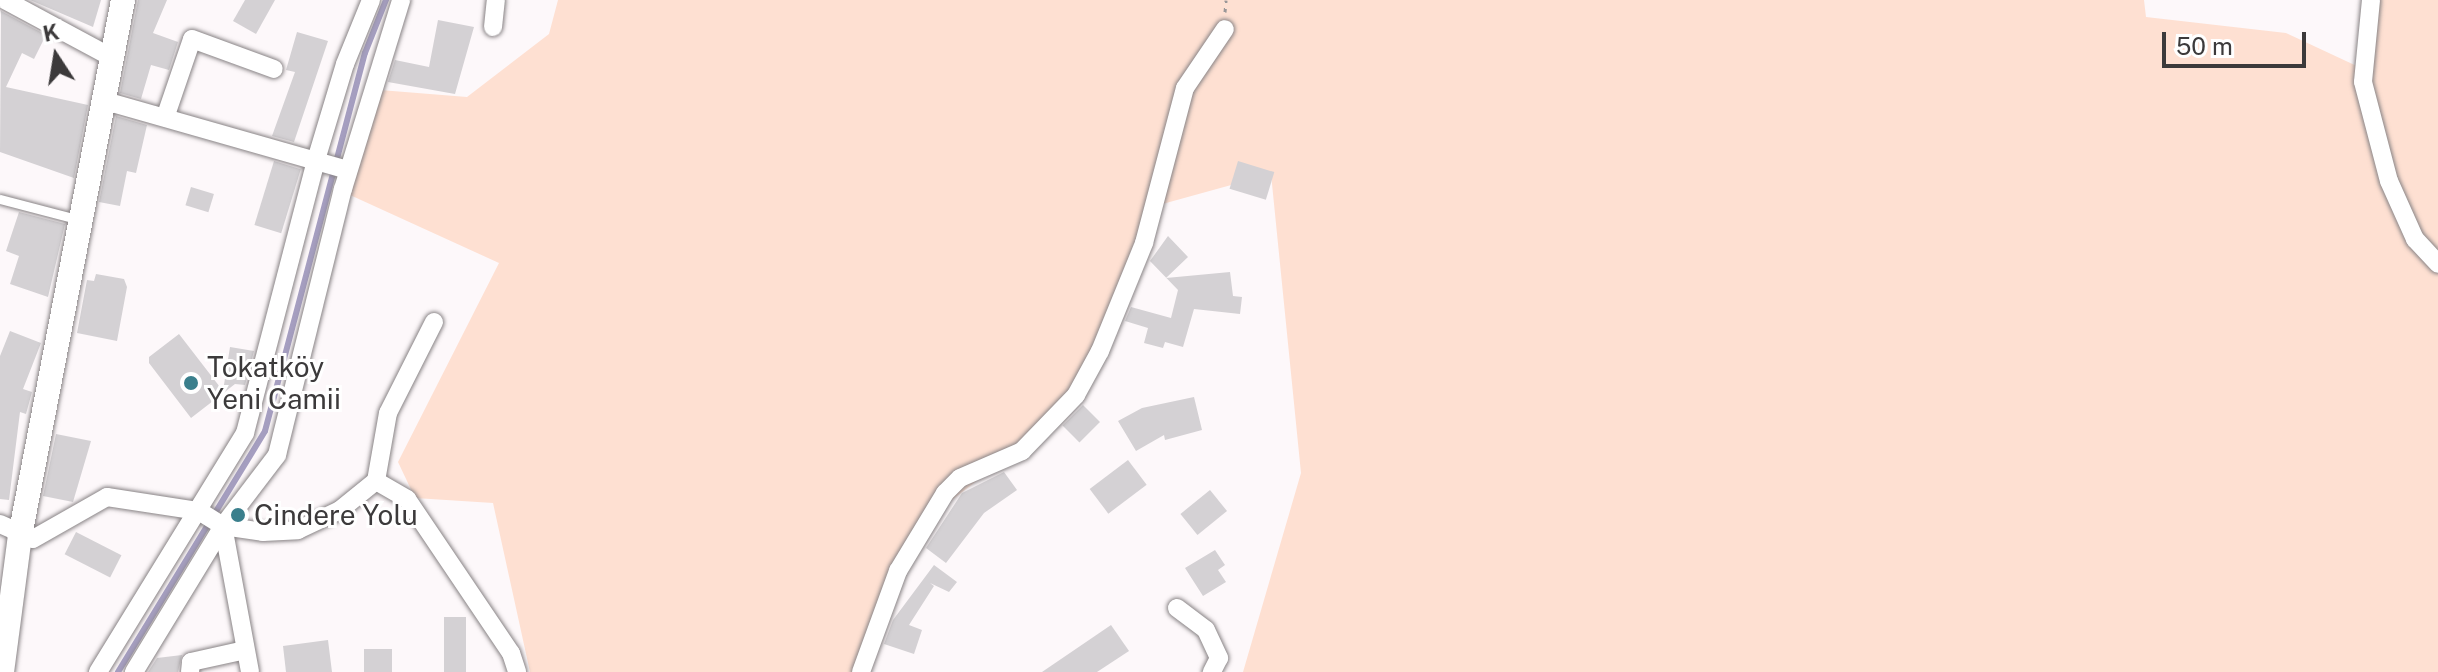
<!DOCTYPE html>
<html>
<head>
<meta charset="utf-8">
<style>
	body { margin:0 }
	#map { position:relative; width:2438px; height:672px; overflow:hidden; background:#fdf8fa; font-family:"Public Sans",sans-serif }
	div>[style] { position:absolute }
	.green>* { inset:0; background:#fee0d2 }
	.stream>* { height:6px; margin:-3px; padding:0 3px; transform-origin:3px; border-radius:3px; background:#a59ec0 }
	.building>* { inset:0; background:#d4d1d4; transform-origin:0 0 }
	.path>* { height:3px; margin-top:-1.5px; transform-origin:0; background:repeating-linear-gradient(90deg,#9a9798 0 4px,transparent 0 10px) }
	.roads { filter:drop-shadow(0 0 2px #888385) drop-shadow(0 0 2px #888385) }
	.lane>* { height:9px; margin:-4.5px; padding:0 4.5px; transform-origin:4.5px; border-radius:4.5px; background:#fff }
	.street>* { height:18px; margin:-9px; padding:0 9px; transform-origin:9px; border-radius:9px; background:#fff }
	.secondary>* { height:24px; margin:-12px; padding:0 12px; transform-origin:12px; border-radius:12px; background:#fff }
	.dots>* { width:22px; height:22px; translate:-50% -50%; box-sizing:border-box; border:4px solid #fff; border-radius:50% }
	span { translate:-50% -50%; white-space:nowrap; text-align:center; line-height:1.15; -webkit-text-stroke:6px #fff; paint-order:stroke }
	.poi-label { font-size:28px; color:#3c3a3b }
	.left { translate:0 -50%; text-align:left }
	.north { position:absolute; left:16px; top:16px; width:80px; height:80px; -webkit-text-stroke:6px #fff; paint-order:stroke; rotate:348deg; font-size:22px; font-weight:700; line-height:32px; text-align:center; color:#3c3a3b }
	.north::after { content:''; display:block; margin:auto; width:28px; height:36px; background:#3c3a3b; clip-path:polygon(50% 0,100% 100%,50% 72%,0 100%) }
	.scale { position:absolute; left:2162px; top:32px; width:144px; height:36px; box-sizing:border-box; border:4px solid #3c3a3b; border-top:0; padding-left:10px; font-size:24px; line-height:28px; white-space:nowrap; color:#3c3a3b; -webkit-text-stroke:6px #fff; paint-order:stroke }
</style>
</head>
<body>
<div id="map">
	<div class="green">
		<div style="clip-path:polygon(558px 0,2144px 0,2146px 17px,2286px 33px,2361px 68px,2374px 0,2438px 0,2438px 672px,1243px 672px,1301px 473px,1271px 174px,1148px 208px,1068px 411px,927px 519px,860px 672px,530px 672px,493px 503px,415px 498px,398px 462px,499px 263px,350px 195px,380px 90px,467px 97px,549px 34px)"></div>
	</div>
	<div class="stream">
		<div style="left:118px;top:672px;width:282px;rotate:-58.6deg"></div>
		<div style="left:265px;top:431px;width:391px;rotate:-75.2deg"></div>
		<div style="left:365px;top:53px;width:57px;rotate:-68.4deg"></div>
	</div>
	<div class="building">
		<div style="clip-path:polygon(30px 0,101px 0,93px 27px)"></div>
		<div style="clip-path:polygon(138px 0,167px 0,153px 33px,178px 42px,169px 70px,151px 65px,141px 99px,120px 93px)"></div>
		<div style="clip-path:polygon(245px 0,275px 0,256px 34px,233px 21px)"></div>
		<div style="clip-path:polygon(1px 11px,46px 35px,34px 59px,22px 53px,6px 87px,88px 105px,74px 178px,0 152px)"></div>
		<div style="clip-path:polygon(438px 20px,474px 27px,455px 94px,388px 82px,395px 60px,429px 67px)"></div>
		<div style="clip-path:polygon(297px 32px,328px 41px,294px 142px,272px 136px,295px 72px,286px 70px)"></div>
		<div style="clip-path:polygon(116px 116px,147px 125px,136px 173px,127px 171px,120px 206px,99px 202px)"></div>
		<div style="left:274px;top:161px;width:28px;height:67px;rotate:17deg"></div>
		<div style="left:1238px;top:161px;width:38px;height:29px;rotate:17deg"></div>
		<div style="left:191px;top:187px;width:24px;height:19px;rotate:17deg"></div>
		<div style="clip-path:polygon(19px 212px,65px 224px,48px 297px,10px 284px,19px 256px,6px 251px)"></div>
		<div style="clip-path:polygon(1168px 236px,1188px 257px,1166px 278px,1230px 272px,1233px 296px,1242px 297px,1240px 314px,1194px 309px,1183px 347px,1165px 342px,1163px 348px,1144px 343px,1148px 328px,1125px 321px,1131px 307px,1171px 318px,1178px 290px,1150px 261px)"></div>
		<div style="clip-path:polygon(96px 274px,124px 279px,127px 287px,117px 341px,77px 333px,87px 280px,94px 281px)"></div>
		<div style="clip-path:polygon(10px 331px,41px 343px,23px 389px,32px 392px,26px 414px,20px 412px,9px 500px,0 499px,0 356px)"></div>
		<div style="clip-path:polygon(179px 334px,223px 391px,230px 347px,254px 351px,245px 385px,235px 384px,191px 418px,149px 363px,149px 357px)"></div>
		<div style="clip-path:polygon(1194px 397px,1202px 430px,1165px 440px,1164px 435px,1136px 451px,1118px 421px,1142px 408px)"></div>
		<div style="left:1083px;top:405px;width:24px;height:29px;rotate:45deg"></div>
		<div style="clip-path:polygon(56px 434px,91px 441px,73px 502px,43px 496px)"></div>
		<div style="left:1128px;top:460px;width:31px;height:48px;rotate:53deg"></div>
		<div style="clip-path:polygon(1004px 472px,1017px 490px,984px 513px,946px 563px,926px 548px,962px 493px)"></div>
		<div style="left:1210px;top:490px;width:27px;height:38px;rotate:51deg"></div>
		<div style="left:76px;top:532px;width:51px;height:25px;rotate:27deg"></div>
		<div style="clip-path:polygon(1215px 550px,1225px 565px,1218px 570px,1226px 582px,1203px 596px,1185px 568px)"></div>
		<div style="clip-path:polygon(934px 565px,957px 582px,949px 592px,930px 583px,934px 586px,909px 625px,922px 630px,914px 654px,884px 644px,893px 620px)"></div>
		<div style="left:444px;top:617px;width:22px;height:55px"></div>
		<div style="clip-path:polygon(1111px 625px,1129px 651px,1097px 672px,1042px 672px)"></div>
		<div style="clip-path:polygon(328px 640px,332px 672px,286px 672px,283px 646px)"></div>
		<div style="left:364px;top:649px;width:28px;height:23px"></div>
		<div style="clip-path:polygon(182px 655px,178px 672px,148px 672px,157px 658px)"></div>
	</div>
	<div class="path">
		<div style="left:1225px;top:12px;width:12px;rotate:-85deg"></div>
	</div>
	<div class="roads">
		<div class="lane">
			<div style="left:0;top:199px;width:83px;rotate:14.7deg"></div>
		</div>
		<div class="street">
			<div style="left:5px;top:0;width:120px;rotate:28.3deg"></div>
			<div style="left:2371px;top:0;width:82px;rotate:95.6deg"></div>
			<div style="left:2363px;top:82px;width:102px;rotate:75.3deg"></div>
			<div style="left:2389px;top:181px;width:64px;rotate:65.9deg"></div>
			<div style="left:2415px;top:239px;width:34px;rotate:47deg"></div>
			<div style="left:493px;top:27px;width:27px;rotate:-84deg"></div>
			<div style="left:102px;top:100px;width:256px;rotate:15.9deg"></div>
			<div style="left:166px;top:115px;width:80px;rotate:-71.1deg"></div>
			<div style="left:192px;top:39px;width:87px;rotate:20.1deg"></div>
			<div style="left:376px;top:481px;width:36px;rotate:30deg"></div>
			<div style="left:407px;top:499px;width:186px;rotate:56deg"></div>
			<div style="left:511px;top:653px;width:20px;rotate:72deg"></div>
			<div style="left:0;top:524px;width:36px;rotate:24deg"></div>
			<div style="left:33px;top:539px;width:85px;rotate:-29.6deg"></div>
			<div style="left:107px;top:497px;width:93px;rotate:8.7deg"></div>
			<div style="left:199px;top:511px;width:28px;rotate:32deg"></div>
			<div style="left:223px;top:526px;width:40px;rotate:8.5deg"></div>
			<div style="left:263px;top:532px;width:35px;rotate:-3deg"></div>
			<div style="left:298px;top:530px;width:47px;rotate:-25.5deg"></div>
			<div style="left:340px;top:510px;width:46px;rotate:-38.9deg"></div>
			<div style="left:376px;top:481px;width:69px;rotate:-80deg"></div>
			<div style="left:388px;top:413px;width:102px;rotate:-63.2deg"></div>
			<div style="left:223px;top:526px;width:148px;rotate:79.5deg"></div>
			<div style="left:1177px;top:608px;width:36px;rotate:37deg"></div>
			<div style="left:1206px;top:630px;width:31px;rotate:65deg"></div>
			<div style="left:1219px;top:658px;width:16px;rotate:117deg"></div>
			<div style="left:98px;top:672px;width:281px;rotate:-58.4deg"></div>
			<div style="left:245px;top:433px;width:282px;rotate:-75.4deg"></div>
			<div style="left:316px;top:160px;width:100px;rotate:-73.2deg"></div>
			<div style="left:345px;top:64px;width:69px;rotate:-67.9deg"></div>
			<div style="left:134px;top:672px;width:171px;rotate:-58.6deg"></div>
			<div style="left:223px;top:526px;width:89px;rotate:-52.7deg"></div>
			<div style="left:277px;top:455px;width:274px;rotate:-76.1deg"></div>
			<div style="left:343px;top:189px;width:198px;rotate:-72.9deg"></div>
			<div style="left:190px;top:672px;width:10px;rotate:-84deg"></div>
			<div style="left:191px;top:662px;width:55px;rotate:-12.5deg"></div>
			<div style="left:861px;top:672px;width:108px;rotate:-69.9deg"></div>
			<div style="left:898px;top:571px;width:91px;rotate:-58.9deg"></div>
			<div style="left:945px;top:493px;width:21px;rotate:-45deg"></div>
			<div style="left:960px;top:478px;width:68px;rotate:-23.5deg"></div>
			<div style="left:1022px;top:451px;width:78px;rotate:-46deg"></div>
			<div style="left:1076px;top:395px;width:50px;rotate:-61.4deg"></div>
			<div style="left:1100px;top:351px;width:117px;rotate:-67.8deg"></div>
			<div style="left:1144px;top:243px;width:160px;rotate:-75.2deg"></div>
			<div style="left:1185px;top:88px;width:71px;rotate:-55.9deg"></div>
		</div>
		<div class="secondary">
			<div style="left:2px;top:672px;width:137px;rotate:-82.5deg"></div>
			<div style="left:20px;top:536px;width:546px;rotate:-79.12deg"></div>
		</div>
	</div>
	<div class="dots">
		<div style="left:191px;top:383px;background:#3a7f8c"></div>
		<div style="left:238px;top:515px;background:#3a7f8c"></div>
	</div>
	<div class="poi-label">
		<span class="left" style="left:207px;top:383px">Tokatköy<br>Yeni Camii</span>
		<span class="left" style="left:254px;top:515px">Cindere Yolu</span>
	</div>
	<div class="north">K</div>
	<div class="scale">50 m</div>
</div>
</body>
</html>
